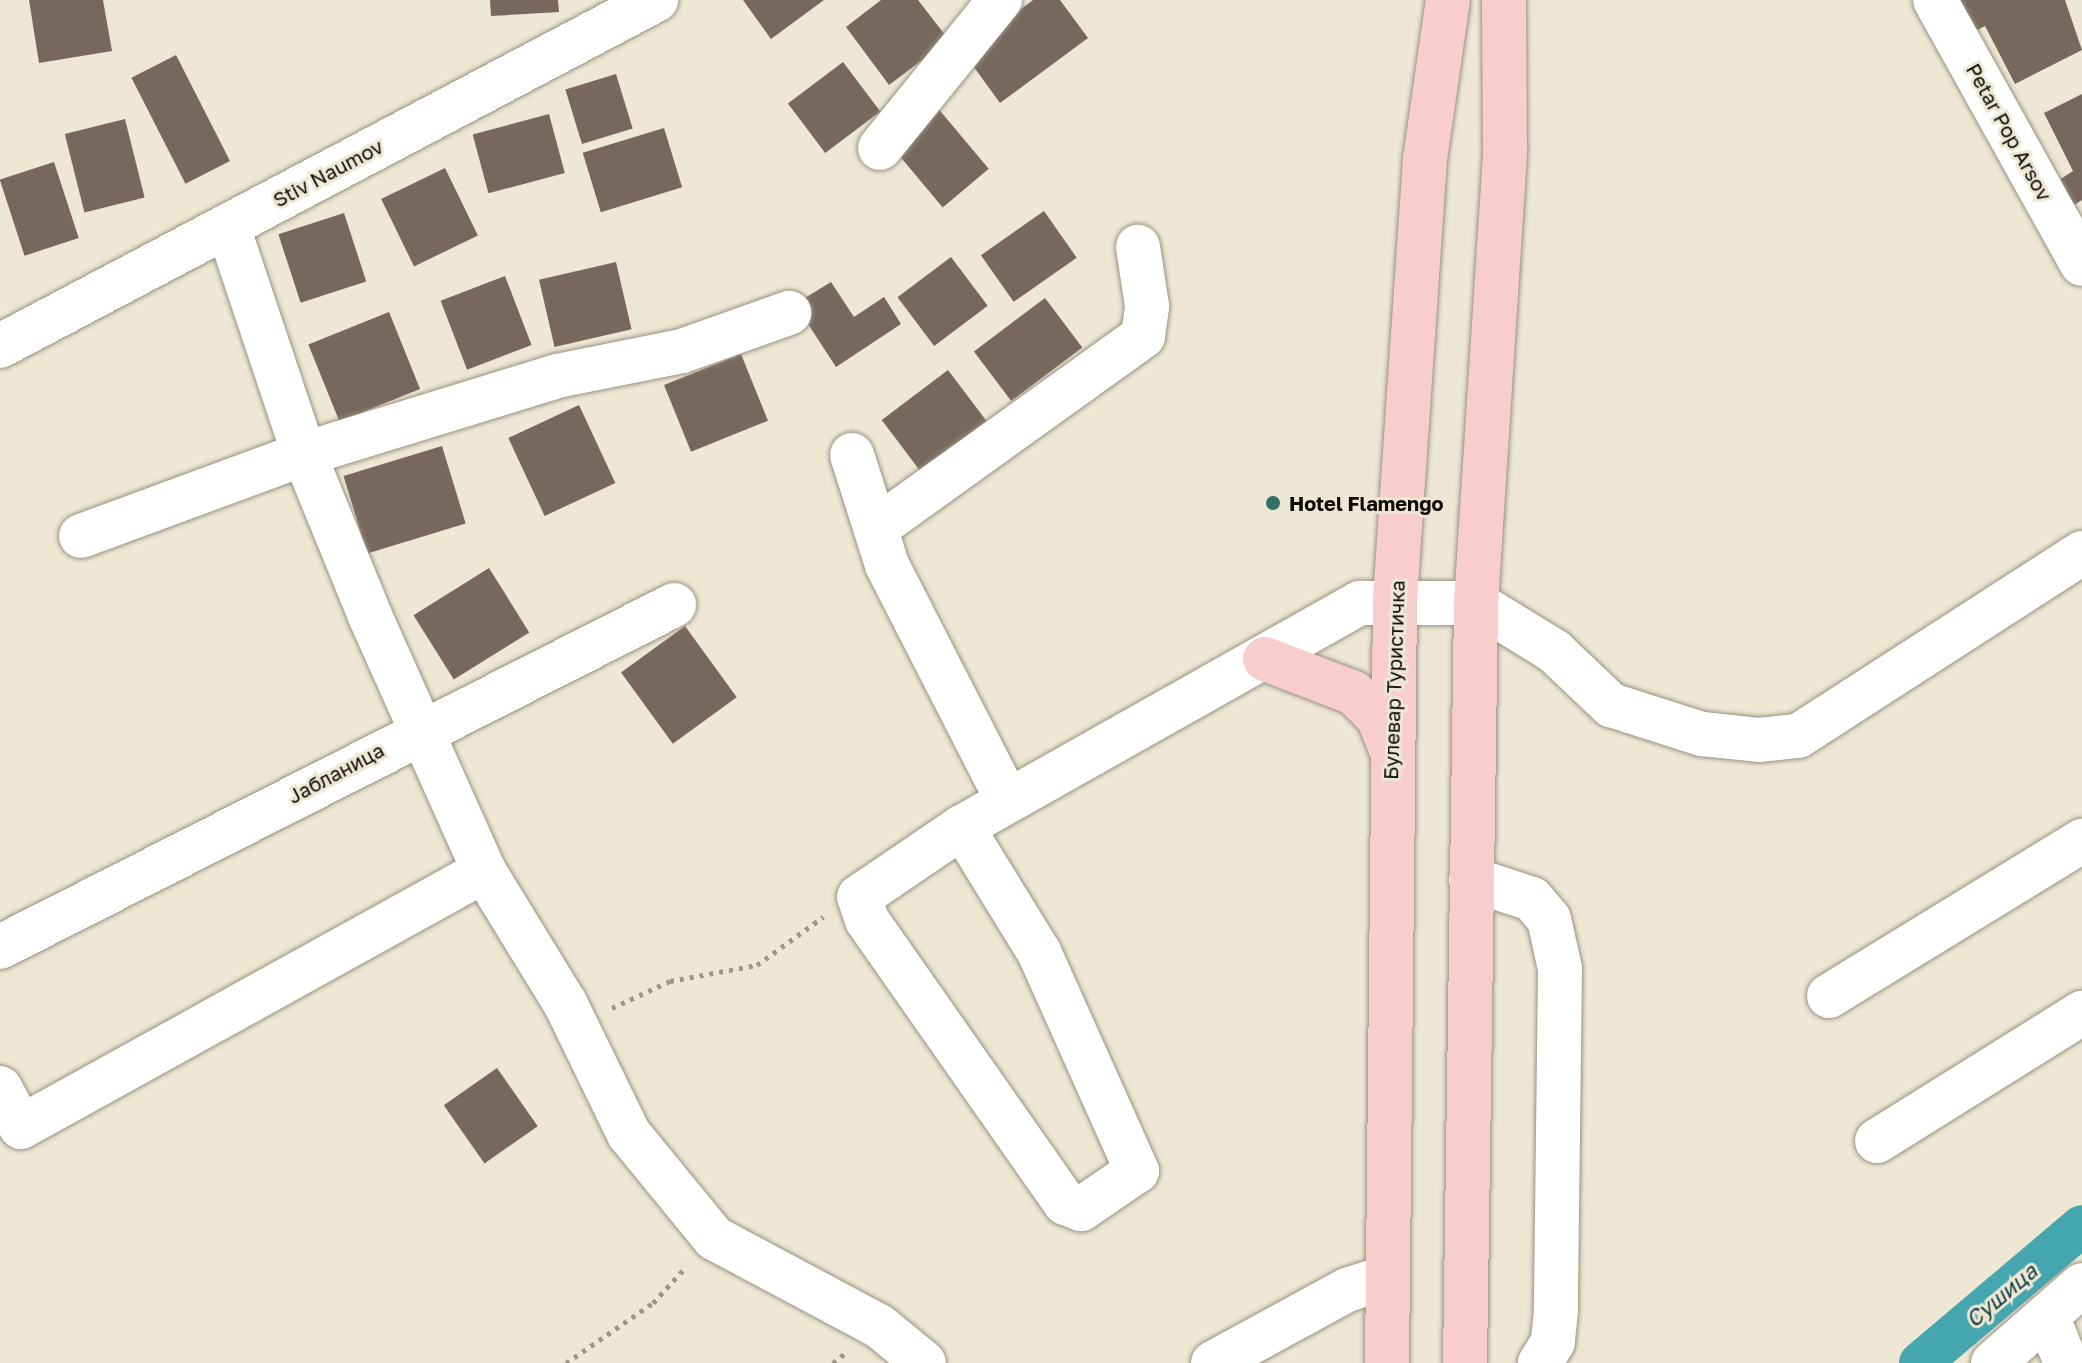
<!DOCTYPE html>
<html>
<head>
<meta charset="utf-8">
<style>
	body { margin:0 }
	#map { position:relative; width:2082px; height:1363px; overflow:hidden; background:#ede7d3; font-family:"Golos Text",sans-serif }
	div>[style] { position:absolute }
	.canal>* { height:42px; margin:-21px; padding:0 21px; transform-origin:21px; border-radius:21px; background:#45a6b0 }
	.building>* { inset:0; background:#78685c; transform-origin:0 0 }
	.path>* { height:5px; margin-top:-2.5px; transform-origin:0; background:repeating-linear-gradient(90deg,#9b9788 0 4px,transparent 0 10px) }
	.roads { filter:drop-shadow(0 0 2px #979280) drop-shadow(0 0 2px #979280) }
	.minor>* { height:44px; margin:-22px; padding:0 22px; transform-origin:22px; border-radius:22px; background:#fff }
	.major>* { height:44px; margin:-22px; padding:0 22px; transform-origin:22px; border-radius:22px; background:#f7cecb }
	.dots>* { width:22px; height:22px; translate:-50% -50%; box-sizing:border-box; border:4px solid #ede7d3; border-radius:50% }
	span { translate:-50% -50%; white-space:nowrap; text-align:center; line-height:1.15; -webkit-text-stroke:6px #ede7d3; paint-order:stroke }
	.street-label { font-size:20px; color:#0e0c06 }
	.poi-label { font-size:20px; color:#0e0c06; font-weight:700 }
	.left { translate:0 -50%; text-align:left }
	.water-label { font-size:22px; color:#133f44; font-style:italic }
</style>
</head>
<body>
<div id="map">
	<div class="canal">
		<div style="left:1920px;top:1363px;width:212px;rotate:-40.2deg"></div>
	</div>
	<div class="building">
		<div style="clip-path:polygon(29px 0,103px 0,112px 51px,39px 63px)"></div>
		<div style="clip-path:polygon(490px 0,558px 0,559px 12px,491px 16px)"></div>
		<div style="clip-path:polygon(743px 0,824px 0,771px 39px)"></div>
		<div style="clip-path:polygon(881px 0,918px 0,949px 40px,889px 85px,846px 27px)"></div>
		<div style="clip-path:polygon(1033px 0,1060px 0,1088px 38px,1000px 103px,963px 52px)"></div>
		<div style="clip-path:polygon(1955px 0,2065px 0,2082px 50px,2015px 84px,1985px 26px,1972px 33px)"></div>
		<div style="left:176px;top:55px;width:119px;height:50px;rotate:63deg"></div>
		<div style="left:843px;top:62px;width:62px;height:69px;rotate:53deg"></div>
		<div style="left:616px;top:74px;width:57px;height:53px;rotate:73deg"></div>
		<div style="clip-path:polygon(2082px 94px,2082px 200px,2060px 214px,2044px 190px,2073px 171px,2044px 113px)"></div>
		<div style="left:936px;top:106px;width:82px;height:60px;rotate:50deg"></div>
		<div style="left:549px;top:114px;width:61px;height:79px;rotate:75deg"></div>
		<div style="left:125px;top:119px;width:81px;height:62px;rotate:76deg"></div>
		<div style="left:664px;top:128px;width:62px;height:85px;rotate:73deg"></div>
		<div style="left:54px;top:162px;width:80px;height:57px;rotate:72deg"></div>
		<div style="left:445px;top:168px;width:75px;height:71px;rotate:64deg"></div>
		<div style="left:1044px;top:211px;width:57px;height:77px;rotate:55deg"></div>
		<div style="left:344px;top:213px;width:72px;height:69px;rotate:72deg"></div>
		<div style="left:951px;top:257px;width:61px;height:67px;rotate:53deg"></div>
		<div style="left:616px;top:262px;width:69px;height:79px;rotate:77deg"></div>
		<div style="left:505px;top:276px;width:74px;height:69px;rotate:69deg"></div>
		<div style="clip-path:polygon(831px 282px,854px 317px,884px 297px,901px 324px,836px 367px,795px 304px)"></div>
		<div style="left:1045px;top:298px;width:62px;height:89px;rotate:53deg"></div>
		<div style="left:389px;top:312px;width:83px;height:87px;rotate:68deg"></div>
		<div style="left:741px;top:354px;width:72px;height:83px;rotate:68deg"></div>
		<div style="left:948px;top:370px;width:64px;height:83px;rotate:53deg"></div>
		<div style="left:579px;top:405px;width:86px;height:78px;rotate:65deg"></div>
		<div style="left:442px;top:446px;width:81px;height:103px;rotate:73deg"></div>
		<div style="left:489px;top:568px;width:76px;height:89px;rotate:58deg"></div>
		<div style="left:685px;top:626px;width:88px;height:79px;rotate:54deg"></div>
		<div style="left:497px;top:1068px;width:71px;height:65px;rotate:55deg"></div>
	</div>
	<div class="path">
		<div style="left:612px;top:1008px;width:64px;rotate:-25deg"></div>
		<div style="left:670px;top:981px;width:88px;rotate:-10.4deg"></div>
		<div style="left:757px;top:965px;width:82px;rotate:-36deg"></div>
		<div style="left:566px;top:1363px;width:106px;rotate:-34.6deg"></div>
		<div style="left:653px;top:1303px;width:49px;rotate:-47.5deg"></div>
		<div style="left:833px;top:1363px;width:14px;rotate:-39deg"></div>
	</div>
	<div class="roads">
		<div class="minor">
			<div style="left:1935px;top:0;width:302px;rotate:60.9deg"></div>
			<div style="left:880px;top:148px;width:191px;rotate:-51deg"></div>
			<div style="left:228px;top:227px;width:239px;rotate:71.5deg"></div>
			<div style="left:304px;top:454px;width:175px;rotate:67.8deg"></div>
			<div style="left:370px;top:616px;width:279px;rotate:65.9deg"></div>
			<div style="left:484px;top:871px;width:155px;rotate:58.5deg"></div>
			<div style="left:565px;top:1003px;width:146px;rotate:64deg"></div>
			<div style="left:629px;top:1134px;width:134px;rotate:50.7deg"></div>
			<div style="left:714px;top:1238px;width:187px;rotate:28.1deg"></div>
			<div style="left:879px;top:1326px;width:58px;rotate:39.4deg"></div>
			<div style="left:0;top:346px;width:742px;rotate:-27.81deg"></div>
			<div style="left:852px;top:455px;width:115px;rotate:72.3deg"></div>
			<div style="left:887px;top:565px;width:263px;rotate:62.9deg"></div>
			<div style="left:876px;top:528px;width:329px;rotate:-35.7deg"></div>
			<div style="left:1143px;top:336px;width:30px;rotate:-82deg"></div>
			<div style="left:1147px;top:306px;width:60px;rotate:-98.7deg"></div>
			<div style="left:81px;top:536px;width:238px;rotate:-20.2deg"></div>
			<div style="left:304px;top:454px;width:265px;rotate:-17.1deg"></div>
			<div style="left:557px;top:376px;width:127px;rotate:-11.3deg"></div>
			<div style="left:682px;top:351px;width:114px;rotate:-19.6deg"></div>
			<div style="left:962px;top:827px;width:147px;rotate:58.4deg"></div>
			<div style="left:1039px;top:952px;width:240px;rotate:65.9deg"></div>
			<div style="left:1137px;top:1171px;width:68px;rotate:145.8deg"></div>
			<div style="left:1081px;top:1209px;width:17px;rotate:-159deg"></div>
			<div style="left:1065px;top:1203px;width:345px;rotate:-125deg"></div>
			<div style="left:867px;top:920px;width:24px;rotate:-109deg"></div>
			<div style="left:859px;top:897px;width:125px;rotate:-34.2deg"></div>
			<div style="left:962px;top:827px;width:457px;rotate:-29.4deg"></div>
			<div style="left:1360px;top:603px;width:116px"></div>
			<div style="left:1476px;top:603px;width:92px;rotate:31.6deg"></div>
			<div style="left:1554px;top:651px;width:79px;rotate:43.5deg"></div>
			<div style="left:1611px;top:705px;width:96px;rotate:17.7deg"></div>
			<div style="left:1702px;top:734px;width:57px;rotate:6deg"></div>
			<div style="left:1759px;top:740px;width:39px;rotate:-6deg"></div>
			<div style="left:1798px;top:736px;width:338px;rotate:-32.8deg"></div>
			<div style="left:1471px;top:879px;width:64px;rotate:18.2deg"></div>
			<div style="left:1532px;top:899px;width:26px;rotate:50deg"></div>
			<div style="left:1549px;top:919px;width:51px;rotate:77.6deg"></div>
			<div style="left:1560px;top:969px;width:342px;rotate:90.7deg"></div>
			<div style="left:1556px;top:1311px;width:31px;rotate:96deg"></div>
			<div style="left:1553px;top:1342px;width:25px;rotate:122deg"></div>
			<div style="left:0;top:947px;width:756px;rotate:-26.9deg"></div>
			<div style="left:1829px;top:996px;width:297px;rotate:-31.5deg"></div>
			<div style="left:0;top:1088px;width:44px;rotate:61.7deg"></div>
			<div style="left:21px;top:1127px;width:529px;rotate:-28.94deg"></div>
			<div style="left:1877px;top:1141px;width:242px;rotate:-32deg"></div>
			<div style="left:2048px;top:1318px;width:48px;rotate:68.2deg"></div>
			<div style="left:1213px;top:1363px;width:153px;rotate:-28.6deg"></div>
			<div style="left:1347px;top:1290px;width:39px;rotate:-18deg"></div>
			<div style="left:1993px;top:1363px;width:118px;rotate:-41.2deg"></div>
		</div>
		<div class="major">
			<div style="left:1265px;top:659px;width:95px;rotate:20.9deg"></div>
			<div style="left:1354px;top:693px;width:34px;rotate:45deg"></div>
			<div style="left:1378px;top:717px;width:35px;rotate:68deg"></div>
			<div style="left:1387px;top:1363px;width:764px;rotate:-89.4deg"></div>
			<div style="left:1395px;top:599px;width:441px;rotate:-86.1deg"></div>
			<div style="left:1425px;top:159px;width:161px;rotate:-81.8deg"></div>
			<div style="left:1465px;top:1363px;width:760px;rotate:-89.17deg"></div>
			<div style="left:1476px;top:603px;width:455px;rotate:-86.3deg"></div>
			<div style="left:1505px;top:149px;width:149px;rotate:-90.4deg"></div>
		</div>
	</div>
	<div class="dots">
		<div style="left:1273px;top:503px;background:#2f7162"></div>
	</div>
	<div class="street-label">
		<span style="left:2009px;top:132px;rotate:61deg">Petar Pop Arsov</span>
		<span style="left:328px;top:173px;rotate:-28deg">Stiv Naumov</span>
		<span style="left:1394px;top:680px;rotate:-88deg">Булевар Туристичка</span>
		<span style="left:336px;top:773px;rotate:-28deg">Јабланица</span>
	</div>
	<div class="poi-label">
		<span class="left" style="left:1289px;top:503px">Hotel Flamengo</span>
	</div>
	<div class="water-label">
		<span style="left:2001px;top:1295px;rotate:-40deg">Сушица</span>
	</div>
</div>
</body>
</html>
